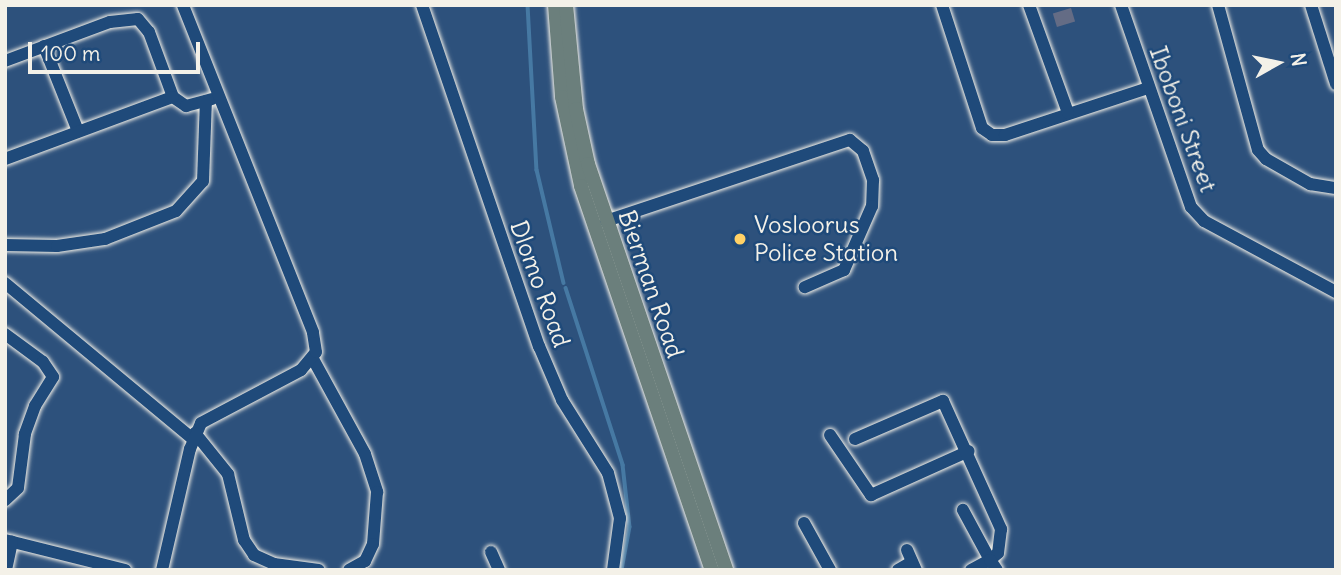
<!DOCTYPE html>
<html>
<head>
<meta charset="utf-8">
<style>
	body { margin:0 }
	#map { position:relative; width:1341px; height:575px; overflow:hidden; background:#2d517c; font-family:Delius,sans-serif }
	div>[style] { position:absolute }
	.stream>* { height:3.5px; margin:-1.75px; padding:0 1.75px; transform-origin:1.75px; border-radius:1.75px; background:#4679a3 }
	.building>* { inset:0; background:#646c85; transform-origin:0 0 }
	.roads { filter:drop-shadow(0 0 2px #f4f1e8) drop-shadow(0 0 2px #f4f1e8) }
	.minor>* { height:12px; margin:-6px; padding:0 6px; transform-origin:6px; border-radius:6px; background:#1f4a7a }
	.major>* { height:14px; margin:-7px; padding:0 7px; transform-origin:7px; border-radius:7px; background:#6b7f7c }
	.dots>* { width:19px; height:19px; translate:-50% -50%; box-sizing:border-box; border:4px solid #1f4a7a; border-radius:50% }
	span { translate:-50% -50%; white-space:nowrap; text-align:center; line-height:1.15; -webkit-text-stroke:5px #1f4a7a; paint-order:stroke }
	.street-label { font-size:24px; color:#f4f1e8 }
	.poi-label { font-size:24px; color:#f4f1e8 }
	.left { translate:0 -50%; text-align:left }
	.frame { position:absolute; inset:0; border:7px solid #f4f1e8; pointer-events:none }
	.north { position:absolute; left:1243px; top:28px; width:70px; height:70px; -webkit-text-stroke:5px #1f4a7a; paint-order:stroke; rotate:81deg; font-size:19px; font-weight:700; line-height:28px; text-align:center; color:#f4f1e8 }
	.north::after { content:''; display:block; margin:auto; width:24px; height:32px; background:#f4f1e8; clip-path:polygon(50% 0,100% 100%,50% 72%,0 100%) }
	.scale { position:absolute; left:28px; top:42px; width:172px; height:32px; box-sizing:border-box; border:4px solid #f4f1e8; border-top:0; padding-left:9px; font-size:21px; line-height:24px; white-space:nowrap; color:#f4f1e8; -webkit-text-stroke:5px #1f4a7a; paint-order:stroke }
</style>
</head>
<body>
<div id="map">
	<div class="stream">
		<div style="left:528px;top:5px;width:165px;rotate:86.9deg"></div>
		<div style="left:537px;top:170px;width:116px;rotate:76.6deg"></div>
		<div style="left:566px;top:288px;width:186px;rotate:72.1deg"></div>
		<div style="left:623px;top:465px;width:62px;rotate:83.6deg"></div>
		<div style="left:630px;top:527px;width:44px;rotate:100.5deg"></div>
	</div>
	<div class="building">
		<div style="left:1071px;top:8px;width:14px;height:19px;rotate:73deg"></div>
	</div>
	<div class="roads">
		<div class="minor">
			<div style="left:422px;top:5px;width:361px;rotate:71.1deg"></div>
			<div style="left:539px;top:346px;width:59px;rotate:66.9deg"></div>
			<div style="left:562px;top:400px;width:86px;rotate:57.8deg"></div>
			<div style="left:608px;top:473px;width:47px;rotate:75.1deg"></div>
			<div style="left:620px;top:518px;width:52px;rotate:97.7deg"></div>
			<div style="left:942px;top:5px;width:129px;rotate:72deg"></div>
			<div style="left:982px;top:128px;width:12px;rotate:35deg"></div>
			<div style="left:992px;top:135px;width:13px"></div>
			<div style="left:1005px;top:135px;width:151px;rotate:-18.2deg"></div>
			<div style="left:1029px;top:5px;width:115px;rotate:70.1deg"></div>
			<div style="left:1121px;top:5px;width:214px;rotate:70.9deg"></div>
			<div style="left:1191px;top:207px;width:19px;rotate:47deg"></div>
			<div style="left:1204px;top:221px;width:150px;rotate:28.3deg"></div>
			<div style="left:1218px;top:5px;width:150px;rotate:74.6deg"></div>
			<div style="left:1258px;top:150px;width:12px;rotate:48deg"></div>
			<div style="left:1266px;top:159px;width:51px;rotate:29.6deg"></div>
			<div style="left:1310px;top:184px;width:26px;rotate:9deg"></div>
			<div style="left:1311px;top:5px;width:83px;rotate:72.4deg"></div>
			<div style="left:44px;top:46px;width:92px;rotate:68.2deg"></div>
			<div style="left:5px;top:61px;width:112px;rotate:-20.4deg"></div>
			<div style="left:110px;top:22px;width:28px;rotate:-6deg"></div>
			<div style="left:138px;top:19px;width:17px;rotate:50deg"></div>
			<div style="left:149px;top:32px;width:69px;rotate:69.7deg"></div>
			<div style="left:173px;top:97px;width:16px;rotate:35deg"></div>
			<div style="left:186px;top:106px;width:27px;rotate:-15deg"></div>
			<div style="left:5px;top:159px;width:179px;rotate:-20.3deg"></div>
			<div style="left:606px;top:221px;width:257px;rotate:-18.4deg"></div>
			<div style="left:850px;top:140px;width:17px;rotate:40deg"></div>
			<div style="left:863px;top:151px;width:31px;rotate:71deg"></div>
			<div style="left:873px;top:180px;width:26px;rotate:92deg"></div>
			<div style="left:872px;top:206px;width:70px;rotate:113.6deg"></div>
			<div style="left:844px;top:270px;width:43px;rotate:156.4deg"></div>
			<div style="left:5px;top:245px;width:52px;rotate:1.1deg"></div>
			<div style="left:57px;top:246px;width:49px;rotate:-8.3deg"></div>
			<div style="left:105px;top:239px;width:76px;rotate:-21.5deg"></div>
			<div style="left:176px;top:211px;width:40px;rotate:-48deg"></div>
			<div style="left:203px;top:181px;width:80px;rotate:-87.9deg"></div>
			<div style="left:5px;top:283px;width:244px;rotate:39.7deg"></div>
			<div style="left:5px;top:334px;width:47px;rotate:36.4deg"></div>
			<div style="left:43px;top:362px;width:18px;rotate:56deg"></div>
			<div style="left:53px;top:377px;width:34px;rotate:122deg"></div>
			<div style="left:35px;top:406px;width:30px;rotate:110deg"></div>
			<div style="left:25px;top:434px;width:54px;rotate:97.4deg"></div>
			<div style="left:18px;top:488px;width:18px;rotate:137deg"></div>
			<div style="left:313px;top:359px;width:108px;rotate:61.3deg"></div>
			<div style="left:365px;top:454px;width:40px;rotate:72deg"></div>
			<div style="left:377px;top:492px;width:52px;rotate:94.4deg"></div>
			<div style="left:373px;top:544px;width:19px;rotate:115deg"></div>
			<div style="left:365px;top:561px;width:18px;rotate:151deg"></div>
			<div style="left:195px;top:433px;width:53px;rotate:51.2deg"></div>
			<div style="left:228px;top:474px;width:68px;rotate:76.4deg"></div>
			<div style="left:244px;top:540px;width:18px;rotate:56deg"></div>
			<div style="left:254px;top:555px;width:22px;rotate:24deg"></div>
			<div style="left:274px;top:564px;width:45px;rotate:7.6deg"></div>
			<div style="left:830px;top:435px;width:73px;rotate:55.7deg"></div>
			<div style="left:871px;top:495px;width:107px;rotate:-24.2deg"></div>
			<div style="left:855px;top:439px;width:96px;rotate:-23.4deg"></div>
			<div style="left:943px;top:401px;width:141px;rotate:65.6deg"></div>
			<div style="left:1001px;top:529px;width:24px;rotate:97deg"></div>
			<div style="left:998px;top:553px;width:11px;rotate:139deg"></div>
			<div style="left:990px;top:560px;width:57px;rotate:-118.4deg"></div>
			<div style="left:804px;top:523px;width:54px;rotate:61deg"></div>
			<div style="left:5px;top:540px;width:124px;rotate:14deg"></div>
			<div style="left:907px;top:550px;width:22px;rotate:66deg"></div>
			<div style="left:491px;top:552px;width:20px;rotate:66deg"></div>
			<div style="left:6px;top:570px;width:29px;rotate:-78deg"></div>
			<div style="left:162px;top:570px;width:124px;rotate:-77deg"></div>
			<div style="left:190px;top:449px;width:28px;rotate:-67deg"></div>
			<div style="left:201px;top:423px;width:113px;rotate:-27.9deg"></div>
			<div style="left:301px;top:370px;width:23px;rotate:-50deg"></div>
			<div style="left:316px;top:352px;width:20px;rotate:-99deg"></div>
			<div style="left:313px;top:332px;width:352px;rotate:-111.7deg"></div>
			<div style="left:898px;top:570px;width:16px;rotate:-30deg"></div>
			<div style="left:971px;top:570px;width:21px;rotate:-28deg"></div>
			<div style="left:990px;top:560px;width:12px;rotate:55deg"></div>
		</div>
		<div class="major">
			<div style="left:555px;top:5px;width:92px;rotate:85.6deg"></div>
			<div style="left:562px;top:97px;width:91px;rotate:77.9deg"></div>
			<div style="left:581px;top:186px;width:406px;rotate:71.2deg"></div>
			<div style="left:566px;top:5px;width:104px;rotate:84.5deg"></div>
			<div style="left:576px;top:109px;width:56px;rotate:77.7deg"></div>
			<div style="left:588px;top:164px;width:429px;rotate:71.2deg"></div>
		</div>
	</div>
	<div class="dots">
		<div style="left:740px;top:239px;background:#ffd166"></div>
	</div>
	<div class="street-label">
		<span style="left:1183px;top:119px;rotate:70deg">Iboboni Street</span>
		<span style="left:540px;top:284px;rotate:70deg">Dlomo Road</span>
		<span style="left:651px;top:284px;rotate:71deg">Bierman Road</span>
	</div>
	<div class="poi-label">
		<span class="left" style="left:754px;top:239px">Vosloorus<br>Police Station</span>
	</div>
	<div class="frame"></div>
	<div class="north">N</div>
	<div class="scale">100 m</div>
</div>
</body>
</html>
